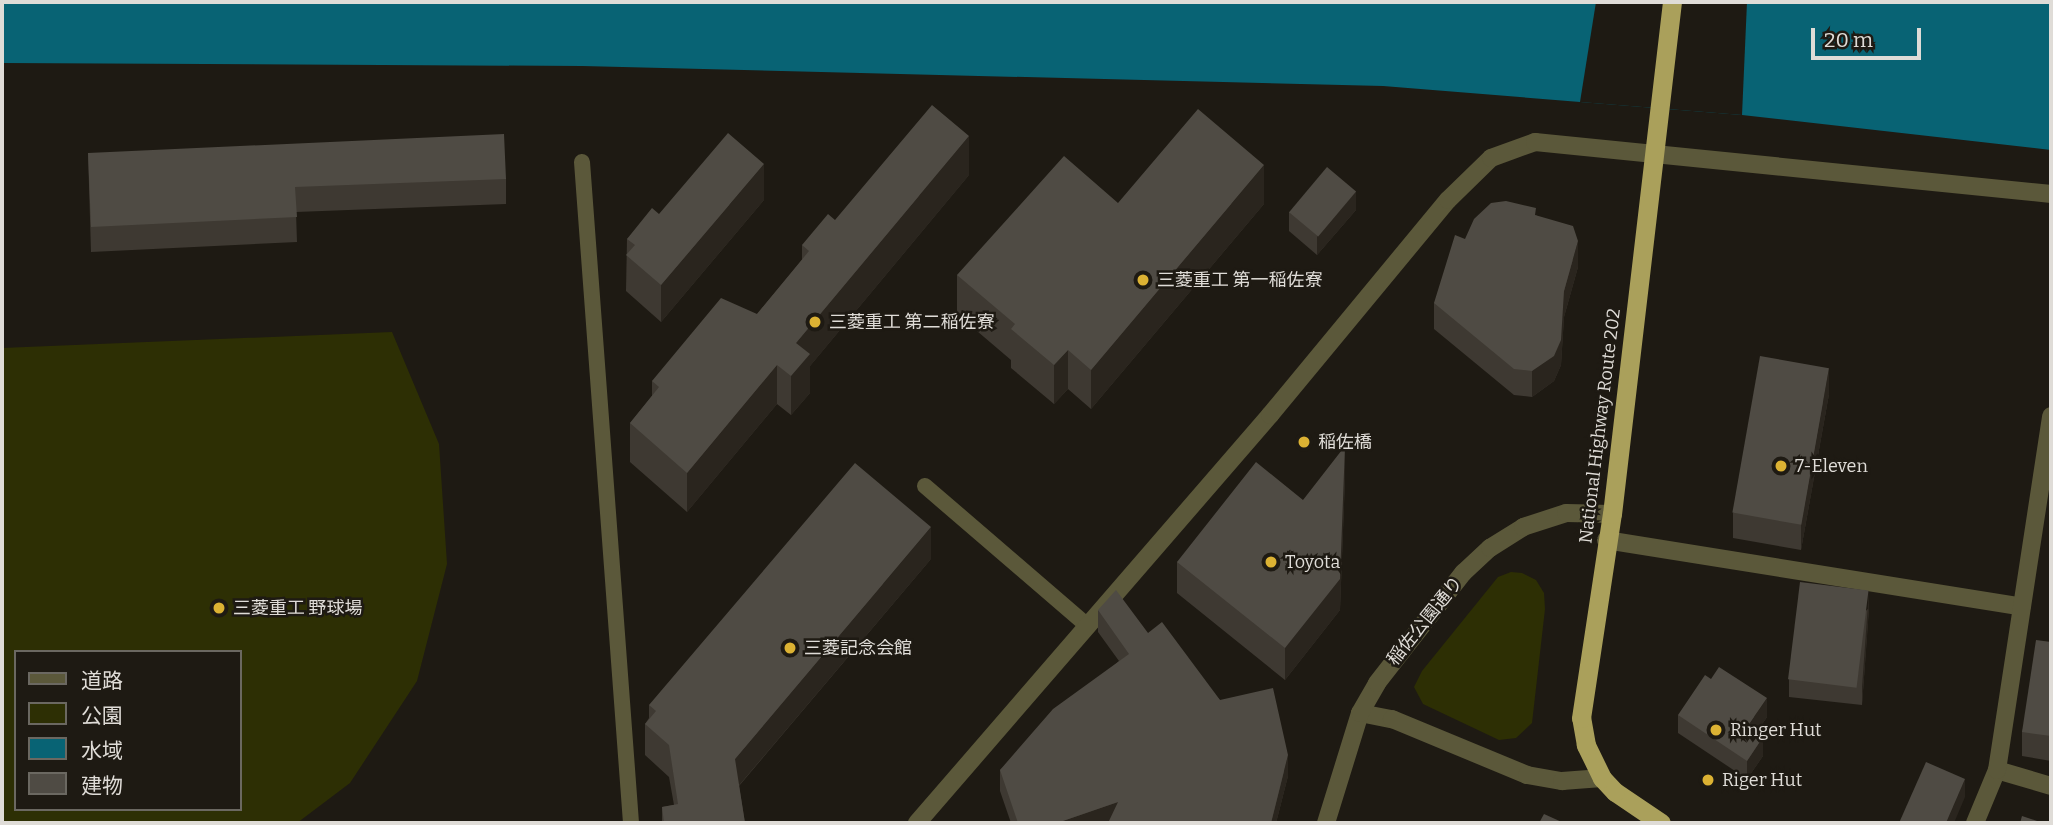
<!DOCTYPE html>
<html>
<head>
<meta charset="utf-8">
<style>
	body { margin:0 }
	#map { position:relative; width:2053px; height:825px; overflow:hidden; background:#1e1a13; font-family:Bitter,"Noto Sans JP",serif }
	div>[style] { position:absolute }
	.green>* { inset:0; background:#2d2f04 }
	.water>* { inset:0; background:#086374 }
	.pier>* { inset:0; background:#1e1a13 }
	.service>* { height:16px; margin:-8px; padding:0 8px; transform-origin:8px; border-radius:8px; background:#5b583a }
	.minor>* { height:18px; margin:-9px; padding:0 9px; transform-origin:9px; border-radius:9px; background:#5b583a }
	.tertiary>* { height:18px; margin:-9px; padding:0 9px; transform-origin:9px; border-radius:9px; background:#5b583a }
	.trunk>* { height:19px; margin:-9.5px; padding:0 9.5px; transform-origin:9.5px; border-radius:9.5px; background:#aaa05b }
	.wall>* { inset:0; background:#3e3932 }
	.shaded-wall>* { inset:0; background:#2a251e }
	.building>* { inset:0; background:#4f4b44; transform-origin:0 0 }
	.dots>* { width:19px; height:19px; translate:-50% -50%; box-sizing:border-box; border:4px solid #1e1a13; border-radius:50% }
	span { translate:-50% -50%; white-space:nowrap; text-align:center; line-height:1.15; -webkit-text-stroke:5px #1e1a13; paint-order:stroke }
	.poi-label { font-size:18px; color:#dfdcd7 }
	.left { translate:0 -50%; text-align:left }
	.street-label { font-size:18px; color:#dfdcd7 }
	.frame { position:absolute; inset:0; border:4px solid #dfdcd7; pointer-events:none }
	.legend { position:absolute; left:14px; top:650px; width:228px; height:161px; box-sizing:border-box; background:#1e1a13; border:2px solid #6b6861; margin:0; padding:9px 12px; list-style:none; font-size:21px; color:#dfdcd7 }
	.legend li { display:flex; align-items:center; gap:14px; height:35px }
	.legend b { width:35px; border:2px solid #6b6861 }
	.scale { position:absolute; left:1811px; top:28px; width:110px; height:32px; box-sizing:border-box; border:4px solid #dfdcd7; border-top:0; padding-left:9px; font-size:21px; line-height:24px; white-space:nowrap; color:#dfdcd7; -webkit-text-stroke:5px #1e1a13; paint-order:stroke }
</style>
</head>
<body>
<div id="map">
	<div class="green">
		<div style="clip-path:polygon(evenodd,392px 332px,439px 444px,447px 564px,417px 681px,350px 783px,297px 823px,2px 823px,2px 348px,392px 332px,16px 652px,240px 652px,240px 809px,16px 809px,16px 652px)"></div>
		<div style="clip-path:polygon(1511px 572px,1522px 573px,1536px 580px,1544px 593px,1545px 609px,1532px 723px,1516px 738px,1499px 740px,1423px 704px,1414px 687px,1422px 671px,1498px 577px)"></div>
	</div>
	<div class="water">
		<div style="clip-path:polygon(2px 2px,2051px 2px,2051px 150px,1742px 115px,1383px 86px,582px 66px,2px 63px)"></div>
	</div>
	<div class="pier">
		<div style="clip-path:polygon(1596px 2px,1747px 2px,1742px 115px,1580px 102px)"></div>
	</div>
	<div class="service">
		<div style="left:582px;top:162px;width:663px;rotate:85.76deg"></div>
		<div style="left:925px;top:486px;width:215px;rotate:40.7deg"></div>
	</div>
	<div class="minor">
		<div style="left:1606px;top:540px;width:421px;rotate:9.1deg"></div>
		<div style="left:1997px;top:770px;width:56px;rotate:16.5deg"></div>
		<div style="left:1975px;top:823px;width:57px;rotate:-67.5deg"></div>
		<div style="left:1997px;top:770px;width:358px;rotate:-81.3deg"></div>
	</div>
	<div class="tertiary">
		<div style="left:1360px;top:713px;width:33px;rotate:11deg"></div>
		<div style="left:1392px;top:719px;width:146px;rotate:22.5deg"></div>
		<div style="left:1527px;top:775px;width:36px;rotate:10deg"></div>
		<div style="left:1562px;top:781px;width:40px;rotate:-4.3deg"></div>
		<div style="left:917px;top:823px;width:540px;rotate:-49.13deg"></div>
		<div style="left:1270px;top:415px;width:279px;rotate:-50.4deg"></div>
		<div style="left:1448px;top:200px;width:60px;rotate:-44.3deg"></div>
		<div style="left:1491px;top:158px;width:47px;rotate:-20deg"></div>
		<div style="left:1535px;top:142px;width:519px;rotate:5.75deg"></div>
		<div style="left:1326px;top:823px;width:115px;rotate:-72.8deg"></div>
		<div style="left:1360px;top:713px;width:34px;rotate:-60deg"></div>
		<div style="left:1377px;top:683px;width:140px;rotate:-52deg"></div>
		<div style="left:1463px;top:573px;width:37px;rotate:-43deg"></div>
		<div style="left:1490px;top:548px;width:39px;rotate:-32deg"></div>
		<div style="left:1523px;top:527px;width:45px;rotate:-18deg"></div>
		<div style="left:1566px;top:513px;width:46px;rotate:1.2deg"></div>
	</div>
	<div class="trunk">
		<div style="left:1661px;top:823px;width:55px;rotate:-146deg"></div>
		<div style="left:1615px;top:792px;width:19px;rotate:-133deg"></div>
		<div style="left:1602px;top:778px;width:37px;rotate:-116deg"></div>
		<div style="left:1586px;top:745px;width:27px;rotate:-100deg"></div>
		<div style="left:1581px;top:718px;width:206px;rotate:-81.4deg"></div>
		<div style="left:1612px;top:514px;width:516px;rotate:-83.32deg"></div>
	</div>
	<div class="wall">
		<div style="clip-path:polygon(88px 153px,506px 179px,506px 204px,296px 212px,297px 242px,91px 252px)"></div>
		<div style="clip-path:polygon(969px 175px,810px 366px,810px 393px,791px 415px,777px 404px,687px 512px,630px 462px,630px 423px,652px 396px,652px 381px,757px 314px,802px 260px,802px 245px)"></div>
		<div style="clip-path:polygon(764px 200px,661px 322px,626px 291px,627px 239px,659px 214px)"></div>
		<div style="clip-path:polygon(1118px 203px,1264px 204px,1091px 409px,1068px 389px,1054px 404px,1011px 368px,1011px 360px,957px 314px,957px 275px)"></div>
		<div style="clip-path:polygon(1356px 210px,1317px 255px,1289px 231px,1289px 212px)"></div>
		<div style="clip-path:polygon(1536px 215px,1578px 267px,1564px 317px,1561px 365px,1554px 381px,1532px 397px,1514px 395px,1434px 329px,1434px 303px)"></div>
		<div style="clip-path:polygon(1829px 394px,1801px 550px,1733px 538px,1733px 513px)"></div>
		<div style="clip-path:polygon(1345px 478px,1340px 610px,1285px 680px,1177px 593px,1177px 562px,1303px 500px)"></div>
		<div style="clip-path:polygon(931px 559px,739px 786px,745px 823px,662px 823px,662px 807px,674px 805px,669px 777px,645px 755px,645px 724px,649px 718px,649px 705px)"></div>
		<div style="clip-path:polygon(1869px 608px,1862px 705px,1789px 697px,1789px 679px)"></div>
		<div style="clip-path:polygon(1098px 610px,1148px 633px,1220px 700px,1288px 776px,1276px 823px,1011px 823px,1000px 791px,1000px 770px,1119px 661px,1098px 632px)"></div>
		<div style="clip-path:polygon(2051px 642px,2051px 761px,2022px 756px,2022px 732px)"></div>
		<div style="clip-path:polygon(1678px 715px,1767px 717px,1756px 733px,1763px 756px,1747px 779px,1678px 733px)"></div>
	</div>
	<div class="shaded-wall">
		<div style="clip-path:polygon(969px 136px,969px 175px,810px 366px,810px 393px,791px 415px,791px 376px,796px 343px)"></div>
		<div style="clip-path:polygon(764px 164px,764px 200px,661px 322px,661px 285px)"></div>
		<div style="clip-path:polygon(1264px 165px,1264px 204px,1091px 409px,1091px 370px)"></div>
		<div style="clip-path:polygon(1356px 191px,1356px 210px,1317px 255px,1317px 237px)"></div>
		<div style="clip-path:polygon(1578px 241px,1578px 267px,1564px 317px,1561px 365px,1554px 381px,1532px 397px,1532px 371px,1564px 291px)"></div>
		<div style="clip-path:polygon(1068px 350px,1068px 389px,1054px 404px,1054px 365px)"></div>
		<div style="clip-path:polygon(777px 365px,777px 404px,687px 512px,687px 473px)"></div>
		<div style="clip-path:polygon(1829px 368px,1829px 394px,1801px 550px,1801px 524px)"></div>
		<div style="clip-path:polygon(1345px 446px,1345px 478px,1340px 610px,1285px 680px,1285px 648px)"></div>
		<div style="clip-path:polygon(931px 527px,931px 559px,735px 790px,735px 759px)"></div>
		<div style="clip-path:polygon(1869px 590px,1869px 608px,1862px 705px,1862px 687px)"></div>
		<div style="clip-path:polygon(1767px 698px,1767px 717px,1747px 745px,1747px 727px)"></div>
		<div style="clip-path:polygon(1763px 737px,1763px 756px,1747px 779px,1747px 761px)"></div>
		<div style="clip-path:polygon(1288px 755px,1288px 776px,1276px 823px,1271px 823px)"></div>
		<div style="clip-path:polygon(1965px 779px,1965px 797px,1954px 823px,1946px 823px)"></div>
		<div style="clip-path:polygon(1118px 802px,1118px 823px,1057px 823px)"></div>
	</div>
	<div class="building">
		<div style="clip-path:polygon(932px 105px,969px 136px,796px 343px,810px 354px,791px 376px,777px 365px,687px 473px,630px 423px,659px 387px,652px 381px,721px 298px,757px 314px,809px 251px,802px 245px,828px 214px,835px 220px)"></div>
		<div style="clip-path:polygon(1198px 109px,1264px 165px,1091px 370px,1068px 350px,1054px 365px,1011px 329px,1015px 324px,957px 275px,1064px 156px,1118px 203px)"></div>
		<div style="clip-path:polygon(728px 133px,764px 164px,661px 285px,626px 255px,635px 245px,627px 239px,652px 208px,659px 214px)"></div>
		<div style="clip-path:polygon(504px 134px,506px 179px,295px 187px,297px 217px,91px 227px,88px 153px)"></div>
		<div style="left:1327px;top:167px;width:38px;height:59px;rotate:40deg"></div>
		<div style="clip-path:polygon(1506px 201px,1536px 208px,1535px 215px,1573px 226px,1578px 241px,1564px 291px,1561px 340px,1554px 356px,1532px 371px,1514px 369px,1434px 303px,1455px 235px,1465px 239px,1474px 219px,1491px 203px)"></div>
		<div style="left:1760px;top:356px;width:70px;height:159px;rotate:10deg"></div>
		<div style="clip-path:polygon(1345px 446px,1340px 579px,1285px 648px,1177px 562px,1256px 462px,1303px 500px)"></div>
		<div style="clip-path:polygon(855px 463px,931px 527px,735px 759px,745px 823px,664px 823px,662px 807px,678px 804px,669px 745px,645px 724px,656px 711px,649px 705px)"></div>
		<div style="left:1800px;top:582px;width:69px;height:98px;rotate:7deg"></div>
		<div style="clip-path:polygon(1116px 590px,1148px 633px,1162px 622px,1220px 700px,1273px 688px,1288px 755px,1271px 823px,1108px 823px,1118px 802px,1057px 823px,1018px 823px,1000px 770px,1053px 709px,1129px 654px,1098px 610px)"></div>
		<div style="clip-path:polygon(2036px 640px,2051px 642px,2051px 736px,2022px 732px)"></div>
		<div style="clip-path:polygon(1719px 667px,1767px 698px,1747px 727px,1763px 737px,1747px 761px,1678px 715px,1705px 675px,1711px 679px)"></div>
		<div style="clip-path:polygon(1926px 762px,1965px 779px,1946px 823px,1899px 823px)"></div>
		<div style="clip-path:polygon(1544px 814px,1564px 823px,1539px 823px)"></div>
		<div style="clip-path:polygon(2022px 816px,2043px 823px,2020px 823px)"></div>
	</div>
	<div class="dots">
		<div style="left:1143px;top:280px;background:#dcb233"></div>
		<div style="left:815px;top:322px;background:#dcb233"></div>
		<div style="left:1304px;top:442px;background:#dcb233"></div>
		<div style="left:1781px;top:466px;background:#dcb233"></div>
		<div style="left:1271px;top:562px;background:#dcb233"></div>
		<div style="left:219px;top:608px;background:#dcb233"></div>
		<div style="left:790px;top:648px;background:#dcb233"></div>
		<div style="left:1716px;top:730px;background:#dcb233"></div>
		<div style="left:1708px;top:780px;background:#dcb233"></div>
	</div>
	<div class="poi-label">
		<span class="left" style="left:1157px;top:280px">三菱重工 第一稲佐寮</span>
		<span class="left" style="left:829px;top:322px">三菱重工 第二稲佐寮</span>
		<span class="left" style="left:1318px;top:442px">稲佐橋</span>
		<span class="left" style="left:1795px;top:466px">7-Eleven</span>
		<span class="left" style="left:1285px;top:562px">Toyota</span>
		<span class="left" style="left:233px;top:608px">三菱重工 野球場</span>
		<span class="left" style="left:804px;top:648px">三菱記念会館</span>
		<span class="left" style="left:1730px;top:730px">Ringer Hut</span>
		<span class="left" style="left:1722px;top:780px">Riger Hut</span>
	</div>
	<div class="street-label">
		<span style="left:1600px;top:426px;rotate:-83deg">National Highway Route 202</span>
		<span style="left:1425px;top:621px;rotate:-51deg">稲佐公園通り</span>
	</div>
	<div class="frame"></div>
	<ul class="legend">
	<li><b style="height:9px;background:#5b583a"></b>道路</li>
	<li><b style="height:19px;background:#2d2f04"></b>公園</li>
	<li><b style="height:19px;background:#086374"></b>水域</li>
	<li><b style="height:19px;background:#4f4b44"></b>建物</li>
	</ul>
	<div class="scale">20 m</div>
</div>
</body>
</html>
